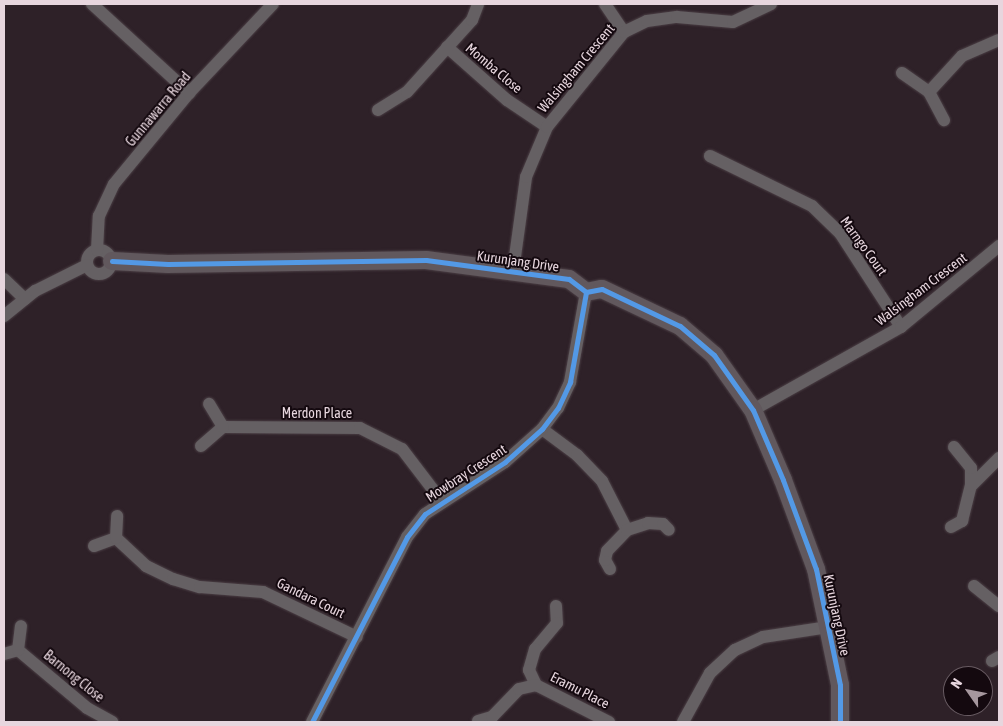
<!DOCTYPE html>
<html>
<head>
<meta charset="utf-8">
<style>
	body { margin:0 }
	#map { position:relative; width:1003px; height:726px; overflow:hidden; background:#2e2128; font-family:"Asap Condensed",sans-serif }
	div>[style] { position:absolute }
	.roads { filter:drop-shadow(0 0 1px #4b3f45) drop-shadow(0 0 1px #4b3f45) }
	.street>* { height:12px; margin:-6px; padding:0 6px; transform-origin:6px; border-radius:6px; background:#656063 }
	.street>.ring { margin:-6px; padding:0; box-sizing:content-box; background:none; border:12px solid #656063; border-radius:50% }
	.secondary>* { height:18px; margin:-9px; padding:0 9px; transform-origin:9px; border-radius:9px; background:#61585d }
	.cycleway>* { height:5px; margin:-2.5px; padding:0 2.5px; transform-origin:2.5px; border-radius:2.5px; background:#5399e6 }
	span { translate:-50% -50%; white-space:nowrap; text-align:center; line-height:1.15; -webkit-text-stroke:4px #14090f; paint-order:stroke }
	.street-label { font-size:14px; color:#e7d6de }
	.frame { position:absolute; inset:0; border:5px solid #e7d6de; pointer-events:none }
	.north { position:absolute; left:943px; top:666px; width:50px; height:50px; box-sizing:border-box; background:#14090f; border:1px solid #685b62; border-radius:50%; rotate:303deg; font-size:14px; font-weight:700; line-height:20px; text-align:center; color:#e7d6de }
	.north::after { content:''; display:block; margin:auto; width:18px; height:22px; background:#a6979e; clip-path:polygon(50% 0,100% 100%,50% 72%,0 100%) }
</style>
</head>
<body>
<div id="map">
	<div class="roads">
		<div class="street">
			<div style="left:92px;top:4px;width:132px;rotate:42.5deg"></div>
			<div style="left:605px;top:4px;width:34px;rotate:56deg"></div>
			<div style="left:447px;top:47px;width:80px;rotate:41.5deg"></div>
			<div style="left:507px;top:100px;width:48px;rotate:34deg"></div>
			<div style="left:902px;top:73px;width:33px;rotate:35deg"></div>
			<div style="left:929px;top:92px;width:32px;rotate:62deg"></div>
			<div style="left:929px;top:92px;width:49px;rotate:-47.5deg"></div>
			<div style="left:962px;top:56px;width:40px;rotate:-23.4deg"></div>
			<div style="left:378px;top:110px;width:34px;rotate:-32deg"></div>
			<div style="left:407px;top:92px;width:97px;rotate:-47.9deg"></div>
			<div style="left:472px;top:20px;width:17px;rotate:-69deg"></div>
			<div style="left:710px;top:156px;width:114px;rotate:26.1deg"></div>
			<div style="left:812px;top:206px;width:39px;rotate:44deg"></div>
			<div style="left:840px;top:233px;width:112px;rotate:57deg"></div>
			<div class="ring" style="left:87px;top:250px;width:12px;height:12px"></div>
			<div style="left:97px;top:250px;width:34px;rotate:-87deg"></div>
			<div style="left:99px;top:216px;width:35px;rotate:-65deg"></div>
			<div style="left:114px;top:184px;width:118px;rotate:-50.5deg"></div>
			<div style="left:189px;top:93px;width:122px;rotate:-46.7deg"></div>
			<div style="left:513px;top:271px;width:95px;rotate:-82.1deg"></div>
			<div style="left:526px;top:177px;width:54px;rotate:-67.2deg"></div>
			<div style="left:547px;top:127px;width:122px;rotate:-51deg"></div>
			<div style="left:624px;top:32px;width:25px;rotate:-26deg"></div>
			<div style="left:647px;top:21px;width:30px;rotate:-8deg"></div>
			<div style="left:677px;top:17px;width:56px;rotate:5.1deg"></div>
			<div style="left:733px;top:22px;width:42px;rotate:-25.3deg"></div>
			<div style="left:4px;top:279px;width:29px;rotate:44deg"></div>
			<div style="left:4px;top:316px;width:40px;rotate:-39deg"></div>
			<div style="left:35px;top:291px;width:58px;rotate:-26.6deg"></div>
			<div style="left:753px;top:410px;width:170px;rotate:-29.3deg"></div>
			<div style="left:901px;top:327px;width:127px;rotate:-39.6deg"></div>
			<div style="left:223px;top:427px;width:137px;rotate:0.4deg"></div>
			<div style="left:360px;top:428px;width:47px;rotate:26.6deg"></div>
			<div style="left:402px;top:449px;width:64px;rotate:52.6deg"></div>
			<div style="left:542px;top:429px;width:44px;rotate:36.6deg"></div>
			<div style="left:577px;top:455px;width:36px;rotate:46deg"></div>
			<div style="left:602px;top:481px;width:55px;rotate:63deg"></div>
			<div style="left:201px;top:446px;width:29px;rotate:-41deg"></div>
			<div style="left:223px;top:427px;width:27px;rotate:-121deg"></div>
			<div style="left:971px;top:486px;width:40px;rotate:-45deg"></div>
			<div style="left:951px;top:527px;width:13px;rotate:-29deg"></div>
			<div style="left:962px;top:521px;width:36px;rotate:-76deg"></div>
			<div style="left:971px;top:486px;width:18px;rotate:-90deg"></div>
			<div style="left:971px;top:468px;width:27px;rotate:-129deg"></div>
			<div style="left:116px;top:538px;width:41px;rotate:43deg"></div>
			<div style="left:146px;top:566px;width:30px;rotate:26deg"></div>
			<div style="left:173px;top:579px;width:28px;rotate:17deg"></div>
			<div style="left:200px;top:587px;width:63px;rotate:4.5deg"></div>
			<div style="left:263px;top:592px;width:104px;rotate:25.6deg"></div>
			<div style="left:94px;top:546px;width:23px;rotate:-20deg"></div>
			<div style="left:116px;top:538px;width:22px;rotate:-87deg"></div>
			<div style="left:610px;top:569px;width:10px;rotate:-119deg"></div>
			<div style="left:605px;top:560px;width:9px;rotate:-77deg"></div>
			<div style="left:607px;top:551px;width:29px;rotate:-46deg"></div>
			<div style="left:627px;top:530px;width:22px;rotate:-18deg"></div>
			<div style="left:648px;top:523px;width:15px;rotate:4deg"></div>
			<div style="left:663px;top:524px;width:8px;rotate:45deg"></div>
			<div style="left:974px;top:586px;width:32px;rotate:39deg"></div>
			<div style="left:556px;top:606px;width:17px;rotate:87deg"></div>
			<div style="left:557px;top:623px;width:34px;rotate:130deg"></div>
			<div style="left:535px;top:649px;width:22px;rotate:106deg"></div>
			<div style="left:529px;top:670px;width:17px;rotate:65deg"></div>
			<div style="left:536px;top:685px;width:82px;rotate:26.9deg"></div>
			<div style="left:18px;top:650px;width:90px;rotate:40deg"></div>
			<div style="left:87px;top:708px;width:29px;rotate:29deg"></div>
			<div style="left:4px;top:654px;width:15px;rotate:-16deg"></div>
			<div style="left:18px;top:650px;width:24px;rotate:-83deg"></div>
			<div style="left:992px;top:661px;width:8px;rotate:-30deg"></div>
			<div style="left:478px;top:721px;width:15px;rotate:-16deg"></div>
			<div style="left:492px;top:717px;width:39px;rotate:-46deg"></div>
			<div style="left:519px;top:689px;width:17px;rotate:-13deg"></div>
			<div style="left:312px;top:722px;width:208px;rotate:-62.8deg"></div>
			<div style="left:407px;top:537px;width:29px;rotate:-52deg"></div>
			<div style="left:425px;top:514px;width:95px;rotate:-33deg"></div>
			<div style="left:505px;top:462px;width:50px;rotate:-41.7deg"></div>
			<div style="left:542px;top:429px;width:26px;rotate:-53deg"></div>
			<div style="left:558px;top:408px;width:29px;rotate:-65deg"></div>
			<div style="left:570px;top:382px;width:91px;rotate:-79.9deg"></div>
			<div style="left:683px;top:722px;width:56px;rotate:-61.1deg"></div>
			<div style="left:710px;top:673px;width:34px;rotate:-43deg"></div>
			<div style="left:735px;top:650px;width:31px;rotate:-25deg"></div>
			<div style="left:763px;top:637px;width:66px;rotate:-8.7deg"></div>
		</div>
		<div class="secondary">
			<div style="left:112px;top:261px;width:56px;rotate:3.1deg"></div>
			<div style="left:168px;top:264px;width:258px;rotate:-0.9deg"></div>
			<div style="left:426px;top:260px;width:144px;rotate:7.6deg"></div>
			<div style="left:569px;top:279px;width:21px;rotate:37deg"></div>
			<div style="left:586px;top:292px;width:16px;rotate:-11deg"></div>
			<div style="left:602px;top:289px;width:86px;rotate:25.4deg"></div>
			<div style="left:680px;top:326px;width:45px;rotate:40.5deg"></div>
			<div style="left:714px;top:355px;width:67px;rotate:54.7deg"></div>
			<div style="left:753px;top:410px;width:76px;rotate:66.8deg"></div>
			<div style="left:783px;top:480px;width:95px;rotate:69.7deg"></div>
			<div style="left:816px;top:569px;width:118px;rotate:78.3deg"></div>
			<div style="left:840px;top:685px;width:37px;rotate:90deg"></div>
		</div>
	</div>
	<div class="cycleway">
		<div style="left:112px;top:261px;width:56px;rotate:3.1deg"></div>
		<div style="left:168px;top:264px;width:258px;rotate:-0.9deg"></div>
		<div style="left:426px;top:260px;width:144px;rotate:7.6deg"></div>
		<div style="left:569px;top:279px;width:21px;rotate:37deg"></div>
		<div style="left:586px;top:292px;width:16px;rotate:-11deg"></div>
		<div style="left:602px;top:289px;width:86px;rotate:25.4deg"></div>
		<div style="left:680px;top:326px;width:45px;rotate:40.5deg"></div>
		<div style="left:714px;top:355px;width:67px;rotate:54.7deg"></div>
		<div style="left:753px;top:410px;width:76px;rotate:66.8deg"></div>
		<div style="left:783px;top:480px;width:95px;rotate:69.7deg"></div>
		<div style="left:816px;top:569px;width:118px;rotate:78.3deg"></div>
		<div style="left:840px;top:685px;width:37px;rotate:90deg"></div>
		<div style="left:312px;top:722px;width:208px;rotate:-62.8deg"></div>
		<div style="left:407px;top:537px;width:29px;rotate:-52deg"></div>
		<div style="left:425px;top:514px;width:95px;rotate:-33deg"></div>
		<div style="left:505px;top:462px;width:50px;rotate:-41.7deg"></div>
		<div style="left:542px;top:429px;width:26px;rotate:-53deg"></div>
		<div style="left:558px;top:408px;width:29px;rotate:-65deg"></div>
		<div style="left:570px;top:382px;width:91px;rotate:-79.9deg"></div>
	</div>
	<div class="street-label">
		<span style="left:494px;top:68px;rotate:40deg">Momba Close</span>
		<span style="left:576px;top:68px;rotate:-50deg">Walsingham Crescent</span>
		<span style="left:158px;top:109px;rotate:-50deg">Gunnawarra Road</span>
		<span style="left:864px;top:246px;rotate:54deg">Marngo Court</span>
		<span style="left:518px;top:261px;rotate:8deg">Kurunjang Drive</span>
		<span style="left:921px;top:289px;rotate:-37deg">Walsingham Crescent</span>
		<span style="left:317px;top:413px">Merdon Place</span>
		<span style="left:466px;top:473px;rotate:-33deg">Mowbray Crescent</span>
		<span style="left:311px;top:598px;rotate:26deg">Gandara Court</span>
		<span style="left:837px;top:615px;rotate:78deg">Kurunjang Drive</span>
		<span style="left:74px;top:676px;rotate:39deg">Barnong Close</span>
		<span style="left:580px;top:690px;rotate:27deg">Eramu Place</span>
	</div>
	<div class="frame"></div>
	<div class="north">N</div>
</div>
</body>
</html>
